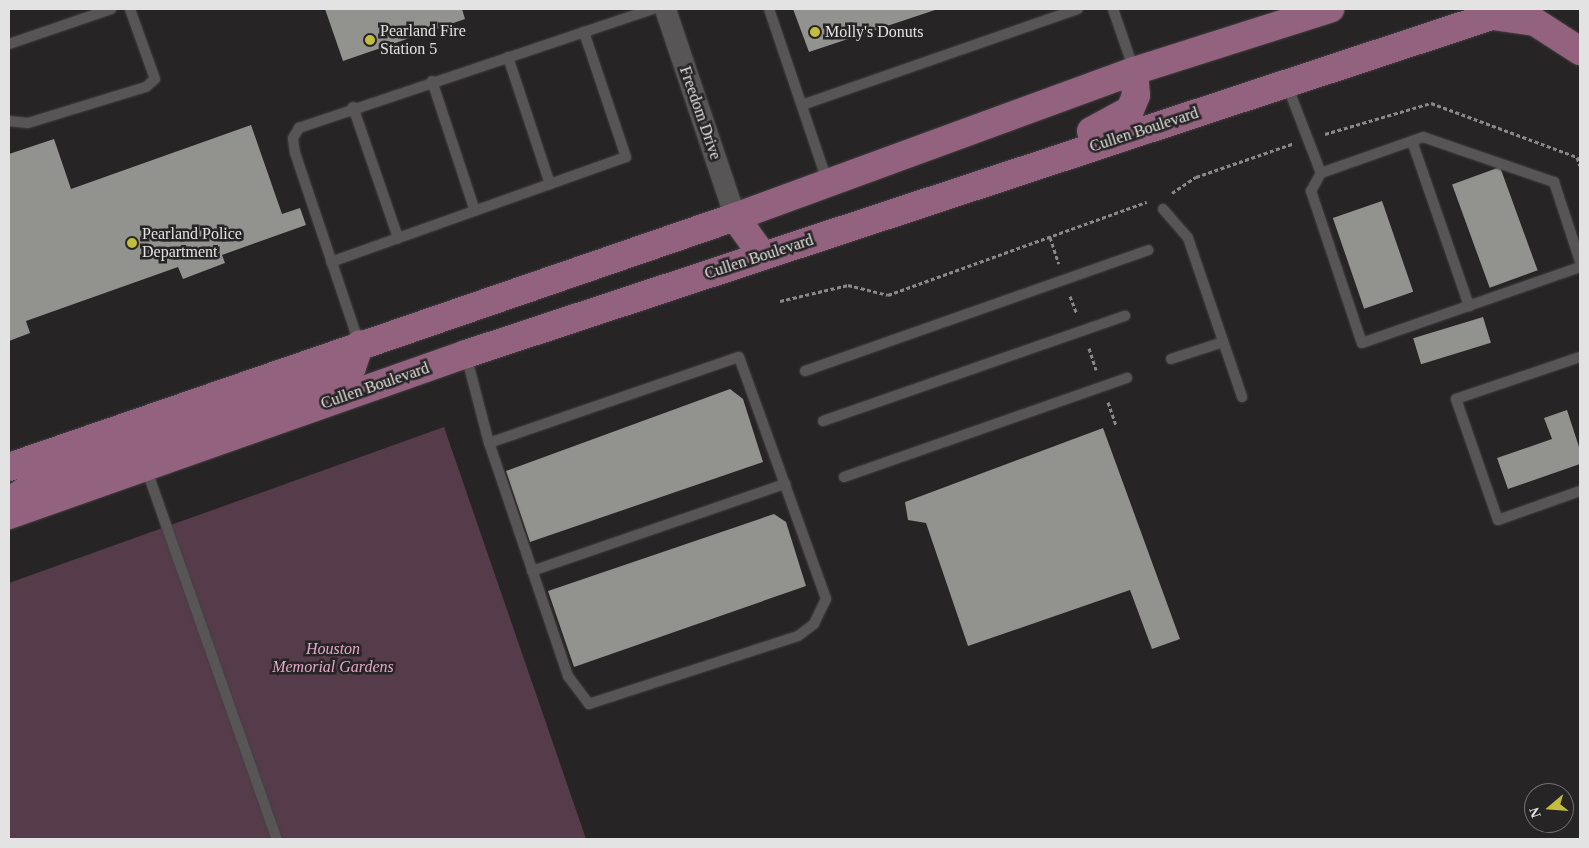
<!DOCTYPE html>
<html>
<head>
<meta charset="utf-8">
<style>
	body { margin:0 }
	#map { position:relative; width:1589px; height:848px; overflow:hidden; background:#272425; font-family:Georgia,serif }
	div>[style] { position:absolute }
	.green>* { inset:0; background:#563c4a }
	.building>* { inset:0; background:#92928f; transform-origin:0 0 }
	.path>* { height:3px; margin-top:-1.5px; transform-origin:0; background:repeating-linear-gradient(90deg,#8a8889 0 4px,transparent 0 6.5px) }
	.roads { filter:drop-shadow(0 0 1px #434042) drop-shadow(0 0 1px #434042) }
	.service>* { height:10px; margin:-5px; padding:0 5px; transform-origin:5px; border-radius:5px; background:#585556 }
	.minor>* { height:21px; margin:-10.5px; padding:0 10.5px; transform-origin:10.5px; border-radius:10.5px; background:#585556 }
	.primary>* { height:28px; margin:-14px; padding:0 14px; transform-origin:14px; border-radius:14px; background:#93627e }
	.dots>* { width:14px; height:14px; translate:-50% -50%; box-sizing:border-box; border:2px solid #272425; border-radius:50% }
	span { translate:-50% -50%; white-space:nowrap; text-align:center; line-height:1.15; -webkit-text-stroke:5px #272425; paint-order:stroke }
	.poi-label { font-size:16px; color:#e4e3e3 }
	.left { translate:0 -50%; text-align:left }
	.street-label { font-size:16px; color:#e4e3e3 }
	.park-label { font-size:16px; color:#e6a8ca; font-style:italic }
	.frame { position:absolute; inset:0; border:10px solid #e4e3e3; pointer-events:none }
	.north { position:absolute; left:1524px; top:783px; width:50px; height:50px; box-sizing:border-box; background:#272425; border:1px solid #737071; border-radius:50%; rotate:252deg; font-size:14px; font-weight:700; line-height:20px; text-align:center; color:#e4e3e3 }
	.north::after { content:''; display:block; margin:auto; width:18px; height:22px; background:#c3bd3e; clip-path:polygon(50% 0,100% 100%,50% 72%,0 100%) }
</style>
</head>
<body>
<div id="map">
	<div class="green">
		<div style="clip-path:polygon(444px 427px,586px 839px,9px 839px,9px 583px)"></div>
	</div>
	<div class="building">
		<div style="clip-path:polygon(325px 9px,462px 9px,465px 19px,343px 61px)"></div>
		<div style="clip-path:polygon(793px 9px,938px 9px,809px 52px)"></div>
		<div style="clip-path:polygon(251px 125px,282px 214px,300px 208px,306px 225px,222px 255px,225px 263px,183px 279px,178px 267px,26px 321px,30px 333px,9px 341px,9px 154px,54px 139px,71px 189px)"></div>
		<div style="left:1500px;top:167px;width:110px;height:51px;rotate:70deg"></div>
		<div style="left:1382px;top:201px;width:96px;height:52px;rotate:71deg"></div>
		<div style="left:1483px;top:317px;width:27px;height:73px;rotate:73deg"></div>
		<div style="clip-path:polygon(730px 389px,743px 399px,763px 462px,530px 542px,506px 471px)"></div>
		<div style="clip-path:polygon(1567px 410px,1580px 450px,1580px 464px,1508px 489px,1497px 458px,1552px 439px,1544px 418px)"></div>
		<div style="clip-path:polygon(1103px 428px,1180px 639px,1152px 649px,1130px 590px,968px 646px,926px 523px,908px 520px,905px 502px)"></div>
		<div style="clip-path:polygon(774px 514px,786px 522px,806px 586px,574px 667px,548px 591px)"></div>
	</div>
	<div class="path">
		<div style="left:1325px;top:134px;width:110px;rotate:-16.3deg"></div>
		<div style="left:1431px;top:103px;width:156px;rotate:20.3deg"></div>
		<div style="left:1577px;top:157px;width:9px;rotate:72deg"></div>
		<div style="left:1172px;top:193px;width:29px;rotate:-34deg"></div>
		<div style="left:1196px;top:177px;width:102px;rotate:-19deg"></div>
		<div style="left:1050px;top:237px;width:28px;rotate:72deg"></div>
		<div style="left:1070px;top:296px;width:19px;rotate:69deg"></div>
		<div style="left:780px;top:301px;width:70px;rotate:-13.2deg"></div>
		<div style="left:848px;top:285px;width:41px;rotate:14deg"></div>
		<div style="left:888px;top:295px;width:275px;rotate:-19.8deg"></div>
		<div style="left:1089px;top:348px;width:23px;rotate:72deg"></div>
		<div style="left:1108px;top:402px;width:24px;rotate:71deg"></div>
	</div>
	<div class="roads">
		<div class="service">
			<div style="left:769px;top:9px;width:184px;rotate:71.3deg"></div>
			<div style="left:1113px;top:9px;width:65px;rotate:71deg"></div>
			<div style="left:9px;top:44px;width:108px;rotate:-18.9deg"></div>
			<div style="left:508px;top:57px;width:134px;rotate:71.7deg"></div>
			<div style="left:432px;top:81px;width:137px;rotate:71.7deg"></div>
			<div style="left:1287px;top:85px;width:94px;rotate:68.9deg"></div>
			<div style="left:1321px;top:173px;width:108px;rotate:-19.4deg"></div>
			<div style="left:1423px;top:137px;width:139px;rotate:19deg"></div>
			<div style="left:1554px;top:182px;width:83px;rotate:71.8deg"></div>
			<div style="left:802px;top:105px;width:292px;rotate:-19.2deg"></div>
			<div style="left:353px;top:107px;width:139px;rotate:71deg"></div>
			<div style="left:9px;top:121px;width:19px;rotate:6deg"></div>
			<div style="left:28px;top:123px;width:123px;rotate:-17deg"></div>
			<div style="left:146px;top:87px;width:12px;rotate:-42deg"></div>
			<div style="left:155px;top:79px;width:74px;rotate:-109.7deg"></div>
			<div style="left:1412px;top:141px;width:175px;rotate:70.9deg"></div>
			<div style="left:1321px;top:173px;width:21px;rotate:119deg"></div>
			<div style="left:1311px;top:191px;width:160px;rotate:71.5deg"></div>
			<div style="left:1362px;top:343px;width:231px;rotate:-19.2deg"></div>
			<div style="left:1163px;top:209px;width:38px;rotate:49deg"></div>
			<div style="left:1188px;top:238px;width:168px;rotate:71.2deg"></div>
			<div style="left:331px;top:262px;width:313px;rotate:-19.6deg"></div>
			<div style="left:626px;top:157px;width:132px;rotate:-108.6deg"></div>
			<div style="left:359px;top:343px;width:200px;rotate:-108.6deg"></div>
			<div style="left:295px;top:153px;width:15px;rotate:-98deg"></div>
			<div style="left:293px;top:138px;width:12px;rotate:-59deg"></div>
			<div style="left:299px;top:128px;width:373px;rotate:-18.6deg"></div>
			<div style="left:466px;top:355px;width:91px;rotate:75.4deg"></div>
			<div style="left:489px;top:443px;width:264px;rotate:-19deg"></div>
			<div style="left:739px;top:357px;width:257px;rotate:70.2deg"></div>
			<div style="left:826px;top:599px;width:28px;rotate:116deg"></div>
			<div style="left:814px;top:624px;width:20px;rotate:143deg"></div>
			<div style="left:798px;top:636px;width:220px;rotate:162deg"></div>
			<div style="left:589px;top:704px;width:35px;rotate:-127deg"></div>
			<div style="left:568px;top:676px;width:246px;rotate:-108.7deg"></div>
			<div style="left:1580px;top:357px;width:131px;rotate:161.3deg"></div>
			<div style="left:1456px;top:399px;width:128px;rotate:70.9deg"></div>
			<div style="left:1498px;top:520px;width:87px;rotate:-19.5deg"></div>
			<div style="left:1171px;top:359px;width:55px;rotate:-18.1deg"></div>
			<div style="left:805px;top:371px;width:364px;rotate:-19.4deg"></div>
			<div style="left:823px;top:421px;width:320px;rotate:-19.2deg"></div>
			<div style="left:146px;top:468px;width:393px;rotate:70.6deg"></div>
			<div style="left:844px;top:477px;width:300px;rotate:-19.3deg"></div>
			<div style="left:532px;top:571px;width:268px;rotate:-19deg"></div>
		</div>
		<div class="minor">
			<div style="left:665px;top:9px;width:219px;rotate:71.4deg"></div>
		</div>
		<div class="primary">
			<div style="left:1492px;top:16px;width:43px;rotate:7.9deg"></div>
			<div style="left:1535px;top:22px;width:54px;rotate:32.8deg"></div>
			<div style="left:1091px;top:131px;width:44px;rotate:-28.3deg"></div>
			<div style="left:1130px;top:110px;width:16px;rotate:-68deg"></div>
			<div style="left:1136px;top:95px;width:24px;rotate:-95deg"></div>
			<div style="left:735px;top:217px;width:48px;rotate:54.3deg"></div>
			<div style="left:9px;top:467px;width:768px;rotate:-19deg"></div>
			<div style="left:735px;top:217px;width:425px;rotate:-20.1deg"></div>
			<div style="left:1134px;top:71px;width:206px;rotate:-17.6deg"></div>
			<div style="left:9px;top:502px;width:32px;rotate:-35deg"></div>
			<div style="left:35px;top:484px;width:324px;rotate:-19.8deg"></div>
			<div style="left:340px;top:374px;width:14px;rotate:-30deg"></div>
			<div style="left:352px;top:367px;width:24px;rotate:-71deg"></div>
			<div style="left:9px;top:515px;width:485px;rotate:-19.4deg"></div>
			<div style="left:466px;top:354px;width:1102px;rotate:-18.24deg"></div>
		</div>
	</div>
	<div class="dots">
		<div style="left:815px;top:32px;background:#c3bd3e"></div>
		<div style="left:370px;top:40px;background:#c3bd3e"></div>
		<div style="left:132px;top:243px;background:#c3bd3e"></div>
	</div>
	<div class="poi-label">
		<span class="left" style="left:380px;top:40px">Pearland Fire<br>Station 5</span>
		<span class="left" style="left:825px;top:32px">Molly's Donuts</span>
		<span class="left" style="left:142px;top:243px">Pearland Police<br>Department</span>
	</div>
	<div class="street-label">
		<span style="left:700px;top:113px;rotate:71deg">Freedom Drive</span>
		<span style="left:1144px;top:130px;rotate:-18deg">Cullen Boulevard</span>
		<span style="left:759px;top:257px;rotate:-18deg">Cullen Boulevard</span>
		<span style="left:375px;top:386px;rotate:-19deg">Cullen Boulevard</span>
	</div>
	<div class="park-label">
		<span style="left:333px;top:658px">Houston<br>Memorial Gardens</span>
	</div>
	<div class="frame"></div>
	<div class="north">N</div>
</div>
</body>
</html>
